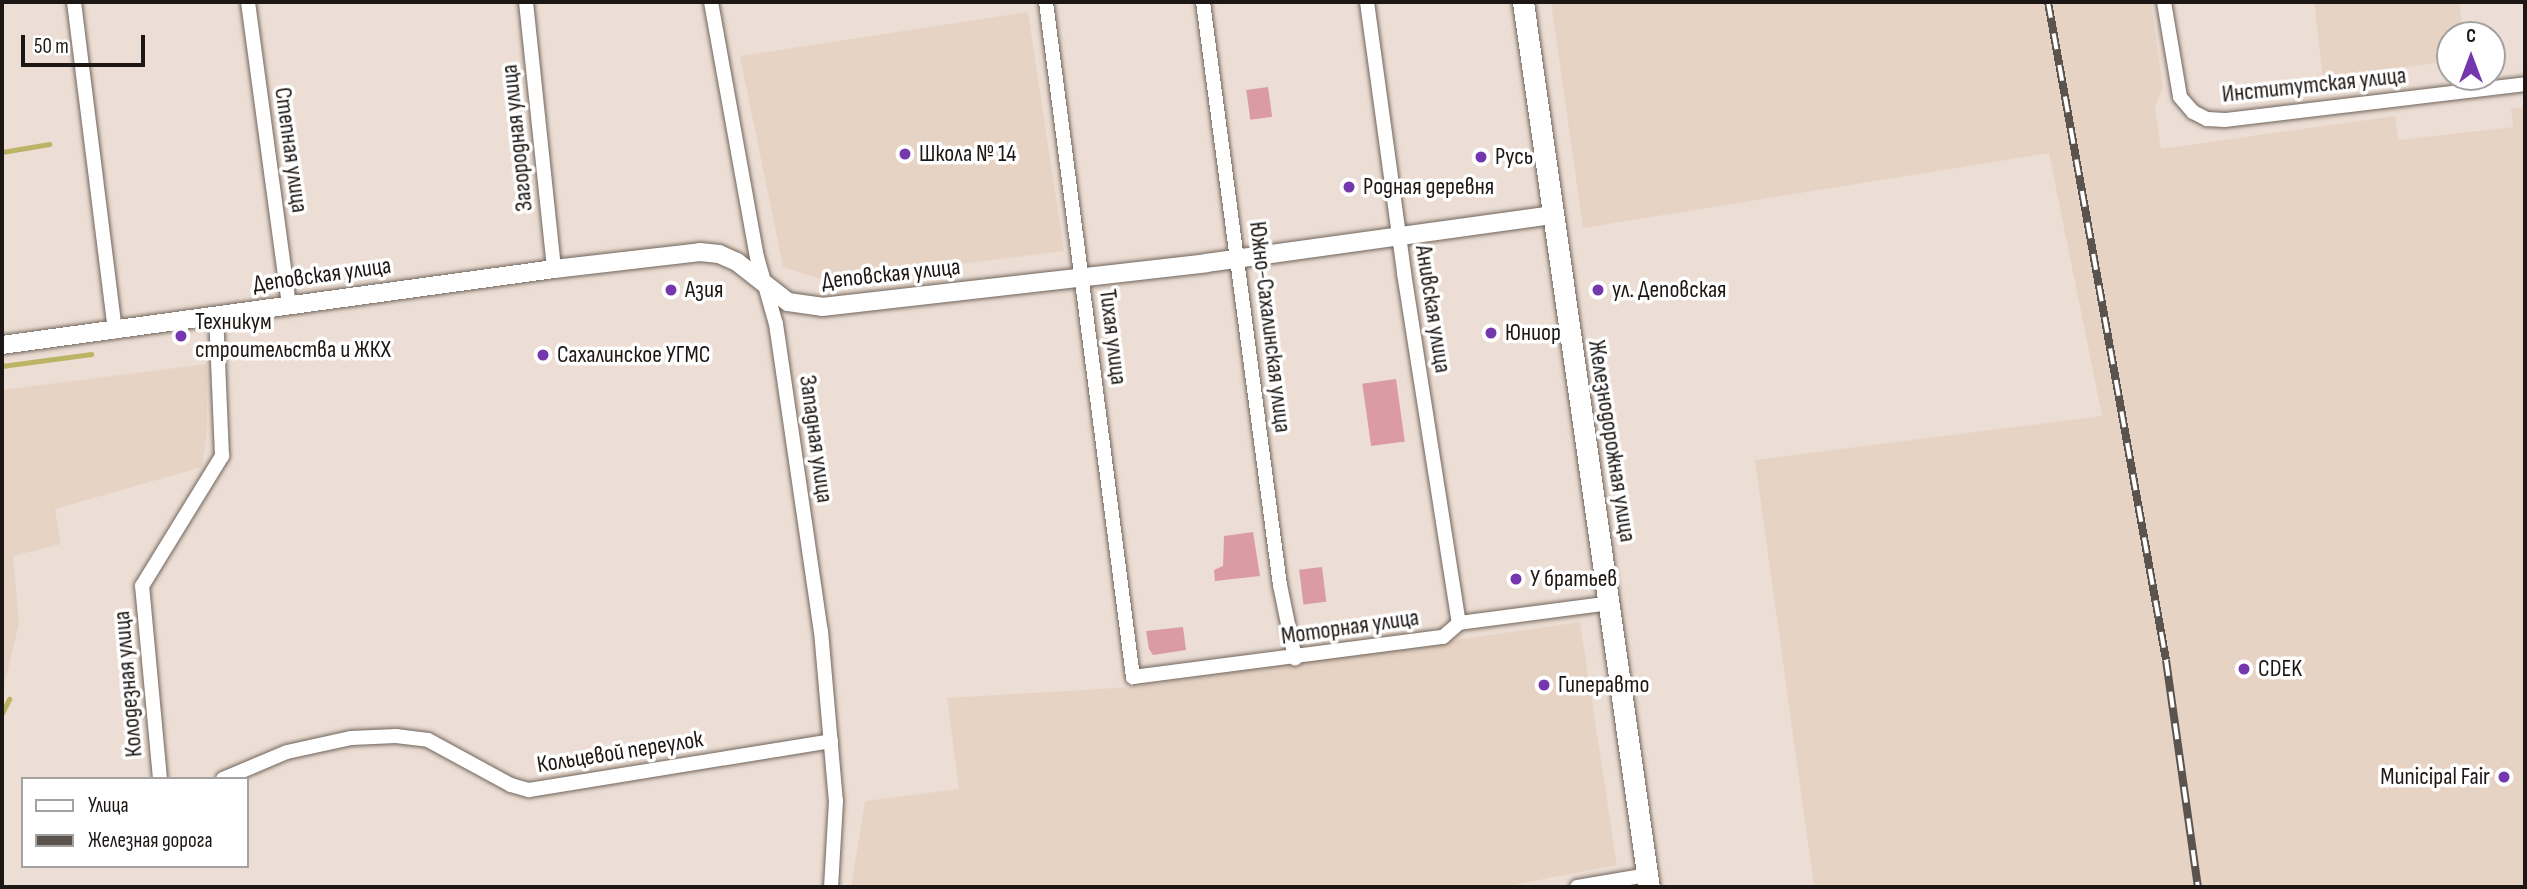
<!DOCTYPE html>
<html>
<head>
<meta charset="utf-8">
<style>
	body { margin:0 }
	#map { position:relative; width:2527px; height:889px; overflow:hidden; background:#ecded4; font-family:"Sofia Sans Condensed",sans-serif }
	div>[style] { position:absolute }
	.built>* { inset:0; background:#e7d3c4 }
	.green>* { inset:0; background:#db9ba2; transform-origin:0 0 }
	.stream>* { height:5px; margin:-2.5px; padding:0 2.5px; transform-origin:2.5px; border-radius:2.5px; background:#bbb465 }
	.roads { filter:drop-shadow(0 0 2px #70645b) drop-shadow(0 0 2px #70645b) }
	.minor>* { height:14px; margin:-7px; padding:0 7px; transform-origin:7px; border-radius:7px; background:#fff }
	.tertiary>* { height:18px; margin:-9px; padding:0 9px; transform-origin:9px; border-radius:9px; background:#fff }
	.secondary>* { height:21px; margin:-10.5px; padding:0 10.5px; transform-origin:10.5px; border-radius:10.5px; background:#fff }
	.rail>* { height:8px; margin-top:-4px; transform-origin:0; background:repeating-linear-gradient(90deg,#fff 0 16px,#5b534e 0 32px); box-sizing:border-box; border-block:2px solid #5b534e }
	.dots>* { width:19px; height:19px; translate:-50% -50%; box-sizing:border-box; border:4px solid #fff; border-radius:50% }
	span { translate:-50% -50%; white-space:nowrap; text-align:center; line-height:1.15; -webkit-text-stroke:7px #fff; paint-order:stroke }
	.street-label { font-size:24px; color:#1c1714 }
	.poi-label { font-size:24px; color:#1c1714 }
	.left { translate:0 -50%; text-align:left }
	.right { translate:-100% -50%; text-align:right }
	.frame { position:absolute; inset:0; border:4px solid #1c1714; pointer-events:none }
	.legend { position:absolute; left:21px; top:777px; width:228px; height:91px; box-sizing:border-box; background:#fff; border:2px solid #a4a2a1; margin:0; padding:9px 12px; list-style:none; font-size:21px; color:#1c1714 }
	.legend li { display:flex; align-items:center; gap:14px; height:35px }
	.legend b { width:35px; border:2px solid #a4a2a1 }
	.north { position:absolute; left:2436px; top:21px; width:70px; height:70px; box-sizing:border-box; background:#fff; border:2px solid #a4a2a1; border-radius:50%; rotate:0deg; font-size:19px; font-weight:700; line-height:28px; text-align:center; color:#1c1714 }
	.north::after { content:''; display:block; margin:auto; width:24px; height:32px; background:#7437ad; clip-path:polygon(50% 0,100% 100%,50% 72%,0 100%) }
	.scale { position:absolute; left:21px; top:35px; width:124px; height:32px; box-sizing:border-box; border:4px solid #1c1714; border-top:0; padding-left:9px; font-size:21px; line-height:24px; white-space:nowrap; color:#1c1714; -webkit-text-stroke:5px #fff; paint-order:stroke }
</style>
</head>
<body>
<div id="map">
	<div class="built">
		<div style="clip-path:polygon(1551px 2px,2151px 2px,2163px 88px,2155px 107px,2161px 149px,2395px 116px,2398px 140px,2513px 127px,2511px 108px,2525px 107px,2525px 887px,1814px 887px,1755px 460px,2102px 416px,2049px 153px,1583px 228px)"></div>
		<div style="clip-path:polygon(2314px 2px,2459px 2px,2464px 35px,2450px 35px,2450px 61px,2323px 79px)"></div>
		<div style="clip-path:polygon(1028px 12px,1064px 251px,826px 281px,783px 267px,740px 56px)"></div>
		<div style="clip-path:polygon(207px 364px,207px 430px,202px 467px,55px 509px,61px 544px,13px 556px,19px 623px,2px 694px,2px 390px)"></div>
		<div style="clip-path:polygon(1580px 622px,1617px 865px,1502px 887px,851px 887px,865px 801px,959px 789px,947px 698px,1132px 687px)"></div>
	</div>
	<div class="green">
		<div style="left:1268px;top:87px;width:30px;height:22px;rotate:82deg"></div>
		<div style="left:1396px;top:379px;width:63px;height:34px;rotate:82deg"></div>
		<div style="clip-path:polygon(1253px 532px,1260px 576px,1215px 581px,1214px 570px,1223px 566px,1224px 536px)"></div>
		<div style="left:1322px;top:567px;width:35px;height:23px;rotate:83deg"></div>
		<div style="clip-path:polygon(1183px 627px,1186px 650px,1153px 655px,1149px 649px,1146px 631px)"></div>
	</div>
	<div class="stream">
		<div style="left:2px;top:152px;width:48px;rotate:-9.7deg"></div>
		<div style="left:2px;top:366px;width:90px;rotate:-7.7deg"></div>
		<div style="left:2px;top:713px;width:16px;rotate:-63deg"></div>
	</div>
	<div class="roads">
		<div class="minor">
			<div style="left:74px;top:2px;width:332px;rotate:82.9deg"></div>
			<div style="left:248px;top:2px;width:305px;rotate:82.3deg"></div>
			<div style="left:526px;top:2px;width:268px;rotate:84deg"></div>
			<div style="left:711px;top:2px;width:259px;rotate:79.8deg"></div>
			<div style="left:757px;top:257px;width:70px;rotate:74.2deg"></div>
			<div style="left:776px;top:324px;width:310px;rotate:81.7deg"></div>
			<div style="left:821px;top:631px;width:171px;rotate:85deg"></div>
			<div style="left:836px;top:801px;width:86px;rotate:93.3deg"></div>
			<div style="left:1046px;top:2px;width:681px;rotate:82.66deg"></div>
			<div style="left:1133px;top:677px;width:313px;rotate:-7.4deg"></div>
			<div style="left:1443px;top:637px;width:21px;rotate:-41deg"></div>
			<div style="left:1459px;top:623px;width:153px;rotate:-7.5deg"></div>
			<div style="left:1203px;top:2px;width:588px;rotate:82.48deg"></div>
			<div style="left:1280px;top:585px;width:75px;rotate:78.4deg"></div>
			<div style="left:1367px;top:2px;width:274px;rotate:82.2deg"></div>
			<div style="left:1404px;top:273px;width:354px;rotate:81.1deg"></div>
			<div style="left:2164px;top:2px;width:96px;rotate:80.4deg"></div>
			<div style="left:2180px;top:97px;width:20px;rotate:49deg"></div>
			<div style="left:2193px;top:112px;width:16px;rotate:27deg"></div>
			<div style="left:2207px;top:119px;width:18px;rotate:3deg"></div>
			<div style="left:2225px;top:120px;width:302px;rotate:-6.8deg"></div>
			<div style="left:160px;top:779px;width:194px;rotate:-95.3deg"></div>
			<div style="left:142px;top:586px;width:153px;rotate:-58.4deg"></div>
			<div style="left:222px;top:456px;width:141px;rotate:-92.4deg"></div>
			<div style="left:223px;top:779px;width:69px;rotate:-22.9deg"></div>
			<div style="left:287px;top:752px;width:66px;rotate:-12.3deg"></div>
			<div style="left:351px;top:738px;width:45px;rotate:-2.5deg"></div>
			<div style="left:396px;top:736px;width:32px;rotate:7deg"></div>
			<div style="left:428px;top:740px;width:94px;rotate:28.5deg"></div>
			<div style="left:511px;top:785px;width:19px;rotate:16deg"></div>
			<div style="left:529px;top:790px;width:306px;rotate:-9.2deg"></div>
			<div style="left:1577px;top:887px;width:71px;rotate:-9.7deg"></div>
		</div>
		<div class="tertiary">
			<div style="left:2px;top:345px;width:557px;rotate:-7.84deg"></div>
			<div style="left:554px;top:269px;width:147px;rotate:-6.6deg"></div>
			<div style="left:700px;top:252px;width:19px;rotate:6deg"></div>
			<div style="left:719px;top:254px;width:20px;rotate:24deg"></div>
			<div style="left:737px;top:262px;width:65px;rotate:38.1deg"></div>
			<div style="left:788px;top:302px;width:34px;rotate:8deg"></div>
			<div style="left:822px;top:307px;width:387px;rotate:-6.5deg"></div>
			<div style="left:1206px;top:263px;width:349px;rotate:-7.9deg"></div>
		</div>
		<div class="secondary">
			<div style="left:1523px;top:2px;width:894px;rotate:81.9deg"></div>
		</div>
	</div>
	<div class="rail">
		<div style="left:2048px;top:2px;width:668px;rotate:79.83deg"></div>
		<div style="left:2166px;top:660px;width:229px;rotate:82deg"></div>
	</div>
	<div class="dots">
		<div style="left:905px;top:154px;background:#7437ad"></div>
		<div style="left:1481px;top:157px;background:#7437ad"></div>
		<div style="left:1349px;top:187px;background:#7437ad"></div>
		<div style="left:671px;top:290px;background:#7437ad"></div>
		<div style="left:1598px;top:290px;background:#7437ad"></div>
		<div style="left:1491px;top:333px;background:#7437ad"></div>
		<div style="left:181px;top:336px;background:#7437ad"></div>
		<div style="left:543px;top:355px;background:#7437ad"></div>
		<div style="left:1516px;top:579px;background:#7437ad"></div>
		<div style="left:2244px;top:669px;background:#7437ad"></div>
		<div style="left:1544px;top:685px;background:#7437ad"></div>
		<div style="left:2504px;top:777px;background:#7437ad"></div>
	</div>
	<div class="street-label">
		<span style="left:2314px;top:85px;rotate:-6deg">Институтская улица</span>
		<span style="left:517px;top:138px;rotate:-96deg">Загородная улица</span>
		<span style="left:291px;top:150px;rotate:82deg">Степная улица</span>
		<span style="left:891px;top:274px;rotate:-6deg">Деповская улица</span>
		<span style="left:322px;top:275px;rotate:-8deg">Деповская улица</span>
		<span style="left:1433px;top:309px;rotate:81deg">Анивская улица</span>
		<span style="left:1270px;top:327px;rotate:83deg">Южно-Сахалинская улица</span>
		<span style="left:1113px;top:337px;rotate:83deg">Тихая улица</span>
		<span style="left:816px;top:439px;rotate:82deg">Западная улица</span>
		<span style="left:1612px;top:441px;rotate:81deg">Железнодорожная улица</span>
		<span style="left:1350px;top:627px;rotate:-8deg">Моторная улица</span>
		<span style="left:128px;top:684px;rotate:-95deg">Колодезная улица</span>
		<span style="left:620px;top:752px;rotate:-9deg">Кольцевой переулок</span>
	</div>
	<div class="poi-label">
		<span class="left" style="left:919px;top:154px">Школа № 14</span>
		<span class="left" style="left:1495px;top:157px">Русь</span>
		<span class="left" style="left:1363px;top:187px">Родная деревня</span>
		<span class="left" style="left:685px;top:290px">Азия</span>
		<span class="left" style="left:1612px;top:290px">ул. Деповская</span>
		<span class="left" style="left:195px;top:336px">Техникум<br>строительства и ЖКХ</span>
		<span class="left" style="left:1505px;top:333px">Юниор</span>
		<span class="left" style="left:557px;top:355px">Сахалинское УГМС</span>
		<span class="left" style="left:1530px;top:579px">У братьев</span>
		<span class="left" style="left:2258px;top:669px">CDEK</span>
		<span class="left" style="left:1558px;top:685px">Гиперавто</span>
		<span class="right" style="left:2490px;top:777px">Municipal Fair</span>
	</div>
	<div class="frame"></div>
	<ul class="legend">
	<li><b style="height:9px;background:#fff"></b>Улица</li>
	<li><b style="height:9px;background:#5b534e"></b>Железная дорога</li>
	</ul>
	<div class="north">С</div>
	<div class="scale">50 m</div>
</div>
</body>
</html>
